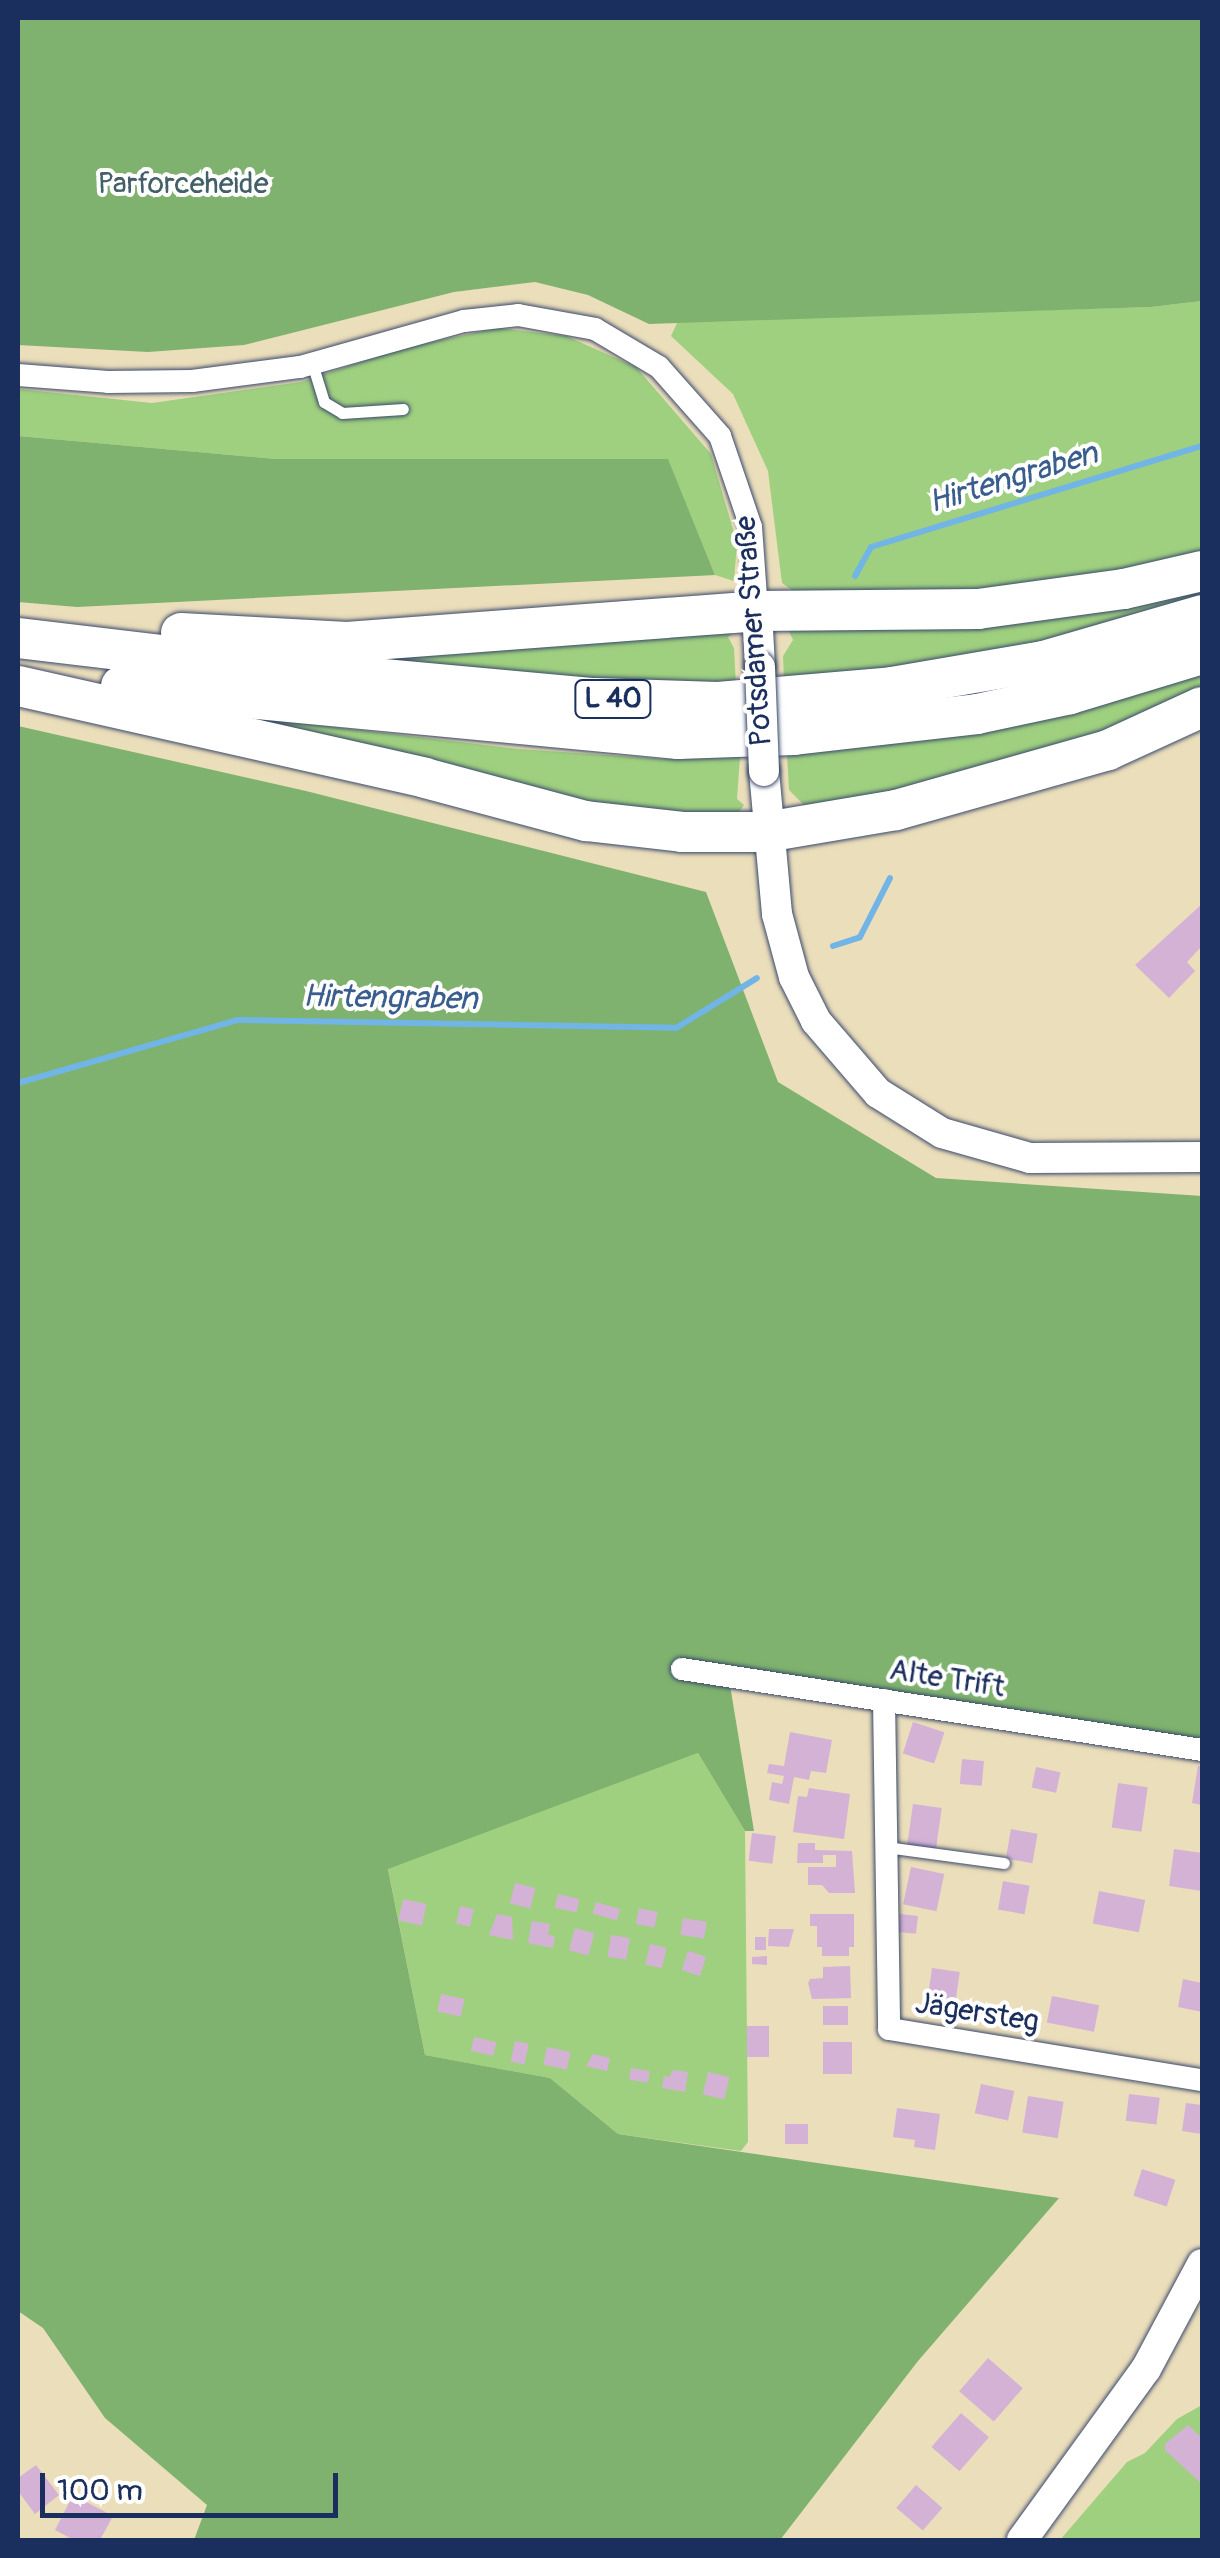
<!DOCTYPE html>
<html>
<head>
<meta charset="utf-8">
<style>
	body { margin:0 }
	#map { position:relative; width:1220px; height:2558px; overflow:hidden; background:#ebdebb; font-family:Pangolin,sans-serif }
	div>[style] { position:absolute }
	.green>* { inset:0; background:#9fd07f }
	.forest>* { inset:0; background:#7fb26e }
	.stream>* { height:6px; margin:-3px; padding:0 3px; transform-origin:3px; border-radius:3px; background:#71b4e6 }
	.building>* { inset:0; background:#d4b2d6; transform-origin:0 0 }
	.roads { filter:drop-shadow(0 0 2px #3a496c) drop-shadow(0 0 2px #3a496c) }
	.lane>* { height:11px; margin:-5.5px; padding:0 5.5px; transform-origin:5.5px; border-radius:5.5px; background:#fff }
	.street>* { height:22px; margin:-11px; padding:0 11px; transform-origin:11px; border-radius:11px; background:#fff }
	.secondary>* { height:30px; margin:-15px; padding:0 15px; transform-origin:15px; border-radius:15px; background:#fff }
	.highway>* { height:40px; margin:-20px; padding:0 20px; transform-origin:20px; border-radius:20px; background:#fff }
	.bridges { filter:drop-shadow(0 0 2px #3a496c) drop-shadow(0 0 2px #3a496c) }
	.secondary-bridge>* { height:30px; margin:-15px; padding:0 15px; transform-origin:15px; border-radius:15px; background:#fff }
	span { translate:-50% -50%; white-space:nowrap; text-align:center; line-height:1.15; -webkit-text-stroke:8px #fff; paint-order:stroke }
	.shield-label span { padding:2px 8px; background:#fff; border:2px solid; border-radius:8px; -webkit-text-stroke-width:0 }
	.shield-label { font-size:28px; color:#1b2f5e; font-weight:700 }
	.park-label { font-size:30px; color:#435f68 }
	.street-label { font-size:30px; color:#1b2f5e }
	.water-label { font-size:32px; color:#395e8e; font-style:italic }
	.frame { position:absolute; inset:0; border:20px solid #1b2f5e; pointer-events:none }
	.scale { position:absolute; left:40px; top:2473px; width:298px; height:45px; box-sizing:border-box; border:5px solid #1b2f5e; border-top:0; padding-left:12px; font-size:30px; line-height:35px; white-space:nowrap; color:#1b2f5e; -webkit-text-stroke:8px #fff; paint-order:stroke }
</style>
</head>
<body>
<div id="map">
	<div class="green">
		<div style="clip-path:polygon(1202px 301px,1202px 559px,1008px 592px,804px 599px,782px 583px,768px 471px,733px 394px,671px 336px,678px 321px,1151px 307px)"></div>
		<div style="clip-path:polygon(498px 328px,566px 336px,636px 367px,711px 454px,737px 543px,734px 581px,715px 575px,668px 460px,275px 459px,18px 436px,18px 389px,152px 403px,301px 382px,403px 348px)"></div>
		<div style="clip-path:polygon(1202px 579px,1202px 598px,1056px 642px,940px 664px,784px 682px,783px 656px,793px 640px,788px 629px)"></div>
		<div style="clip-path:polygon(735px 632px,728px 637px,734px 648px,736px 685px,647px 686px,258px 648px)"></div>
		<div style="clip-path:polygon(1202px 674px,1202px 697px,1072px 755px,803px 814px,803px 804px,789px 790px,787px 755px,1011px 727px)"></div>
		<div style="clip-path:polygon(190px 710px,519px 749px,663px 759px,740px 757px,737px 799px,744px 805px,739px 812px,646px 822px)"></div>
		<div style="clip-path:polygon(698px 1753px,745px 1831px,748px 2142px,741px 2151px,618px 2134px,550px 2078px,425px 2055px,388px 1868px)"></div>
		<div style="clip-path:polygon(1202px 2405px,1202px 2540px,1060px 2540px,1127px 2462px,1145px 2453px,1177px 2419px)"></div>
	</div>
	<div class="forest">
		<div style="clip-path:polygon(18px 18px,1202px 18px,1202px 301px,1151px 307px,649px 324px,588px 295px,535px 282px,454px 292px,244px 345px,148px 352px,18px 345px)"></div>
		<div style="clip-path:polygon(18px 436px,275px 459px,668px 459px,715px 575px,77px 607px,18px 602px)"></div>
		<div style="clip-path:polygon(18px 726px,306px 791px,706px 892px,778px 1082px,936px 1178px,1202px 1196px,1202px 1746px,729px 1679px,754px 1831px,745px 1831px,698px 1753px,388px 1869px,425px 2055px,550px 2078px,618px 2134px,1059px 2198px,918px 2361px,780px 2540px,194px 2540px,207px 2505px,105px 2418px,43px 2328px,18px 2311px)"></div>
	</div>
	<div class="stream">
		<div style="left:855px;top:576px;width:33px;rotate:-61deg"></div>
		<div style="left:871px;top:547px;width:346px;rotate:-17deg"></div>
		<div style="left:833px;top:946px;width:28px;rotate:-18deg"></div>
		<div style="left:860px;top:937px;width:66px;rotate:-63deg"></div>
		<div style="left:18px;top:1083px;width:228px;rotate:-16deg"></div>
		<div style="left:237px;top:1020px;width:439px;rotate:1deg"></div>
		<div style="left:676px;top:1028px;width:95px;rotate:-31.7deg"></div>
	</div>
	<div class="building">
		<div style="clip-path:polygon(1202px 904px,1202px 946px,1187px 962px,1195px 971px,1169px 998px,1135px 965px)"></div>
		<div style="left:913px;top:1722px;width:33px;height:33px;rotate:18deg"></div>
		<div style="clip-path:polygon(790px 1732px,832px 1740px,826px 1773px,811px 1771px,809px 1780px,794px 1777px,789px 1804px,769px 1800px,772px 1782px,782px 1784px,784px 1776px,767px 1773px,769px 1764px,784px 1766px)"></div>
		<div style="left:962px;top:1759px;width:22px;height:25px;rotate:5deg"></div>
		<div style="clip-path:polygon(1198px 1766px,1202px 1766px,1202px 1805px,1192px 1803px)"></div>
		<div style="left:1036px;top:1767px;width:25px;height:21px;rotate:12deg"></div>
		<div style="left:1118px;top:1783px;width:30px;height:45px;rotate:8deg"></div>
		<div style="clip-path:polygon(809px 1788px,850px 1794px,844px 1839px,793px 1832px,798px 1796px,807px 1797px)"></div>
		<div style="left:913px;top:1804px;width:29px;height:43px;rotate:8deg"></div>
		<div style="left:1011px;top:1829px;width:27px;height:30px;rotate:10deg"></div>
		<div style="left:752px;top:1833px;width:24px;height:28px;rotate:7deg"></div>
		<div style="clip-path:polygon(798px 1843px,815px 1843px,815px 1850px,852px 1851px,855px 1893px,829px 1893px,822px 1885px,808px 1885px,808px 1867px,836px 1867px,836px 1855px,823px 1855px,823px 1863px,797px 1863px)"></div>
		<div style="clip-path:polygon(1174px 1849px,1202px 1853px,1202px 1891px,1169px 1886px)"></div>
		<div style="left:911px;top:1867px;width:34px;height:38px;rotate:12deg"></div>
		<div style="left:1003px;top:1881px;width:27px;height:29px;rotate:10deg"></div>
		<div style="left:515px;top:1883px;width:21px;height:21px;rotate:14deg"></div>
		<div style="left:1099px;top:1891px;width:47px;height:33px;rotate:11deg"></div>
		<div style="left:558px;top:1894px;width:22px;height:14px;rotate:13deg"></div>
		<div style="left:403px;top:1899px;width:24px;height:22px;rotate:12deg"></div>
		<div style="left:596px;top:1902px;width:25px;height:12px;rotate:16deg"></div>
		<div style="left:460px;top:1906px;width:14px;height:18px;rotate:12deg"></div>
		<div style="left:639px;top:1908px;width:19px;height:16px;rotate:12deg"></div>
		<div style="clip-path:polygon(497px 1914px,512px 1917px,513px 1940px,489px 1935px)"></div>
		<div style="clip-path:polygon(810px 1914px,854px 1914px,854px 1947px,849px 1947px,849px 1956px,822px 1956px,822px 1947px,817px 1947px,817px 1926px,810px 1926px)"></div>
		<div style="left:900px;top:1914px;width:18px;height:18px;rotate:6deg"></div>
		<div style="left:683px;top:1918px;width:24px;height:17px;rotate:9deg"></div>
		<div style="clip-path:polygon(532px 1921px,550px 1924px,548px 1935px,555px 1936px,553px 1948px,528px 1943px)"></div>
		<div style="left:575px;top:1928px;width:20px;height:23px;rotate:15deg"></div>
		<div style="clip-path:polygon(769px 1929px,794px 1929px,789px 1947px,768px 1946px)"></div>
		<div style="left:611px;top:1935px;width:19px;height:22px;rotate:9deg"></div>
		<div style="left:755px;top:1937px;width:11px;height:13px"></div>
		<div style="left:650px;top:1944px;width:17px;height:21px;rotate:13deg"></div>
		<div style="left:688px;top:1951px;width:19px;height:20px;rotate:18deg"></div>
		<div style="clip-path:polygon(767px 1956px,767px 1965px,752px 1964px,752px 1957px)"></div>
		<div style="clip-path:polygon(850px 1966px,851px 1998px,812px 1999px,808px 1983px,810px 1979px,823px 1978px,823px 1967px)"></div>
		<div style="left:932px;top:1968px;width:28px;height:33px;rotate:8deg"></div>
		<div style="clip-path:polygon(1183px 1979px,1202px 1983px,1202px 2012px,1178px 2007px)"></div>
		<div style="left:441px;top:1994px;width:24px;height:18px;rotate:12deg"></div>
		<div style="left:1052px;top:1996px;width:48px;height:27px;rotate:11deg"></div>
		<div style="left:823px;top:2006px;width:25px;height:19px"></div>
		<div style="left:747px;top:2026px;width:22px;height:31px"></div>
		<div style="left:474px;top:2037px;width:23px;height:14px;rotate:13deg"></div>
		<div style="left:515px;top:2041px;width:14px;height:21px;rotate:12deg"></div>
		<div style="left:823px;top:2042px;width:29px;height:32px"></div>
		<div style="left:547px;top:2047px;width:24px;height:18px;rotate:12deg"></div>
		<div style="clip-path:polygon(593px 2054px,610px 2058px,607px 2071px,586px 2066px)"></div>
		<div style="left:631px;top:2068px;width:19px;height:12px;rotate:9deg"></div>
		<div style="clip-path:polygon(672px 2070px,688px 2072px,685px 2092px,662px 2088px,664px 2076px,670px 2077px)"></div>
		<div style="left:708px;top:2072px;width:22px;height:23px;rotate:13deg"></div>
		<div style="left:981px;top:2084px;width:34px;height:30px;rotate:12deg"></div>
		<div style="left:1129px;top:2094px;width:31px;height:27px;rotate:7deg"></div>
		<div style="left:1028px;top:2096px;width:36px;height:37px;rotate:9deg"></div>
		<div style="clip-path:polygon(1186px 2103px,1202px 2105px,1202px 2134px,1182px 2131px)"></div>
		<div style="clip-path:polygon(897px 2108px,940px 2114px,935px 2150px,914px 2147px,915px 2140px,893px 2137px)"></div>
		<div style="left:785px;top:2124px;width:23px;height:20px"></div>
		<div style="left:1142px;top:2169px;width:35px;height:28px;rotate:18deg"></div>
		<div style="left:988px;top:2358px;width:46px;height:44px;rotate:41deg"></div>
		<div style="left:961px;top:2413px;width:37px;height:45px;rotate:41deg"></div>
		<div style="clip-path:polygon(1188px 2425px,1202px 2438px,1202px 2484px,1165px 2450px,1165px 2444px)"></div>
		<div style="clip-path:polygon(36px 2465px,59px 2495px,35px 2514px,18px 2491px,18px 2478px)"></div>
		<div style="left:916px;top:2485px;width:35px;height:30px;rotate:41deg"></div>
		<div style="clip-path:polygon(73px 2495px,113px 2516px,100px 2540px,74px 2540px,55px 2530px)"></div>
	</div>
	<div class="roads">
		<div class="lane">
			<div style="left:312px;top:363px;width:41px;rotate:72.9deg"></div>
			<div style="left:324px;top:402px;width:21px;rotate:31deg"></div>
			<div style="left:342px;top:413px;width:61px;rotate:-3.8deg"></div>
			<div style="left:886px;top:1847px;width:119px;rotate:7.7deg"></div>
		</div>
		<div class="street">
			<div style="left:18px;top:375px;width:90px;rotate:4.4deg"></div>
			<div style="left:108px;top:382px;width:84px;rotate:-0.7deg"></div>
			<div style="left:192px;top:381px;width:109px;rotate:-7.4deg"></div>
			<div style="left:300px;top:367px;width:170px;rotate:-15.7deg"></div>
			<div style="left:464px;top:321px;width:54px;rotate:-6.3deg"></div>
			<div style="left:518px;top:315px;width:78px;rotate:10.3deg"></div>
			<div style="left:595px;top:329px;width:74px;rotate:30.7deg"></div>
			<div style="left:659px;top:367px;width:92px;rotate:48.5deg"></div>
			<div style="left:720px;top:436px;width:96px;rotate:71.2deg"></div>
			<div style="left:751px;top:527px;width:84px;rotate:85.9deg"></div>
			<div style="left:682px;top:1669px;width:526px;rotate:8.85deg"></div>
			<div style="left:884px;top:1700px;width:329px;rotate:89.1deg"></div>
			<div style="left:889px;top:2029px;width:317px;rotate:9.3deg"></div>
		</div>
		<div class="secondary">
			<div style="left:757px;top:611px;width:56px;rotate:86.9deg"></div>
			<div style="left:764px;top:771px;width:144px;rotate:84.8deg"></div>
			<div style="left:777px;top:914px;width:65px;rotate:74.9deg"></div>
			<div style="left:794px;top:977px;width:49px;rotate:63.4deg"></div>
			<div style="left:816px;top:1021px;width:95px;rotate:49.3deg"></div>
			<div style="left:878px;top:1093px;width:75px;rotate:32deg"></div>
			<div style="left:942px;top:1133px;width:91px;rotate:15.9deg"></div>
			<div style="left:1030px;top:1158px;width:172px;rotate:-0.3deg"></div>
			<div style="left:1022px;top:2540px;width:211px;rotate:-54.1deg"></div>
			<div style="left:1146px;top:2369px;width:119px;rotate:-61.9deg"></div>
		</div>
		<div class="highway">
			<div style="left:181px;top:633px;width:166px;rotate:3.1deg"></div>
			<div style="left:347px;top:642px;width:411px;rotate:-4.3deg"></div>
			<div style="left:757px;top:611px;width:221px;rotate:-0.5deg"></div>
			<div style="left:978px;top:609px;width:147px;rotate:-7.8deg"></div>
			<div style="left:1124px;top:589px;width:80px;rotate:-13deg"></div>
			<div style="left:18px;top:638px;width:269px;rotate:6.8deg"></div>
			<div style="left:285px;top:670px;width:310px;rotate:5.2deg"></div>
			<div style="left:594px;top:698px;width:124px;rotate:1.8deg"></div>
			<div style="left:718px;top:702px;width:175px;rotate:-4.9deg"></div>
			<div style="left:892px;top:687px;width:154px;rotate:-9.7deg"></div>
			<div style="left:1044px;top:661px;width:165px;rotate:-16.2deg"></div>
			<div style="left:18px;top:686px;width:417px;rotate:12.7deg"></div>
			<div style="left:425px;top:778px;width:167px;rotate:15deg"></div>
			<div style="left:586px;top:821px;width:97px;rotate:6.5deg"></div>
			<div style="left:682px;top:832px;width:84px"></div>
			<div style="left:766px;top:832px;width:132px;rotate:-9.6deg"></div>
			<div style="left:896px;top:810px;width:220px;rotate:-15.8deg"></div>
			<div style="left:1108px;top:750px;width:103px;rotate:-24.6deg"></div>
			<div style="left:121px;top:686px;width:560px;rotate:5.44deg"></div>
			<div style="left:678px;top:739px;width:116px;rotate:-2deg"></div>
			<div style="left:794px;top:735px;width:184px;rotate:-6.5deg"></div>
			<div style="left:977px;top:714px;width:95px;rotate:-12.1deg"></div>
			<div style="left:1070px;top:694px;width:138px;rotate:-16.9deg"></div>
		</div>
	</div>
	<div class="bridges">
		<div class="secondary-bridge">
			<div style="left:760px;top:667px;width:104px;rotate:87.8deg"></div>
		</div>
	</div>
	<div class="shield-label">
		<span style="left:613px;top:699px">L 40</span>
	</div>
	<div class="park-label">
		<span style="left:183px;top:184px">Parforceheide</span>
	</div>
	<div class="street-label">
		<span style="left:754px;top:631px;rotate:-94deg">Potsdamer Straße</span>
		<span style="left:947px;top:1679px;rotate:9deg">Alte Trift</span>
		<span style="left:977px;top:2013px;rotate:9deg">Jägersteg</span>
	</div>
	<div class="water-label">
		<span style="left:1013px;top:478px;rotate:-17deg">Hirtengraben</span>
		<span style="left:390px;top:998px;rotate:1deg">Hirtengraben</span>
	</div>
	<div class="frame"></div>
	<div class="scale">100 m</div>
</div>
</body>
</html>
